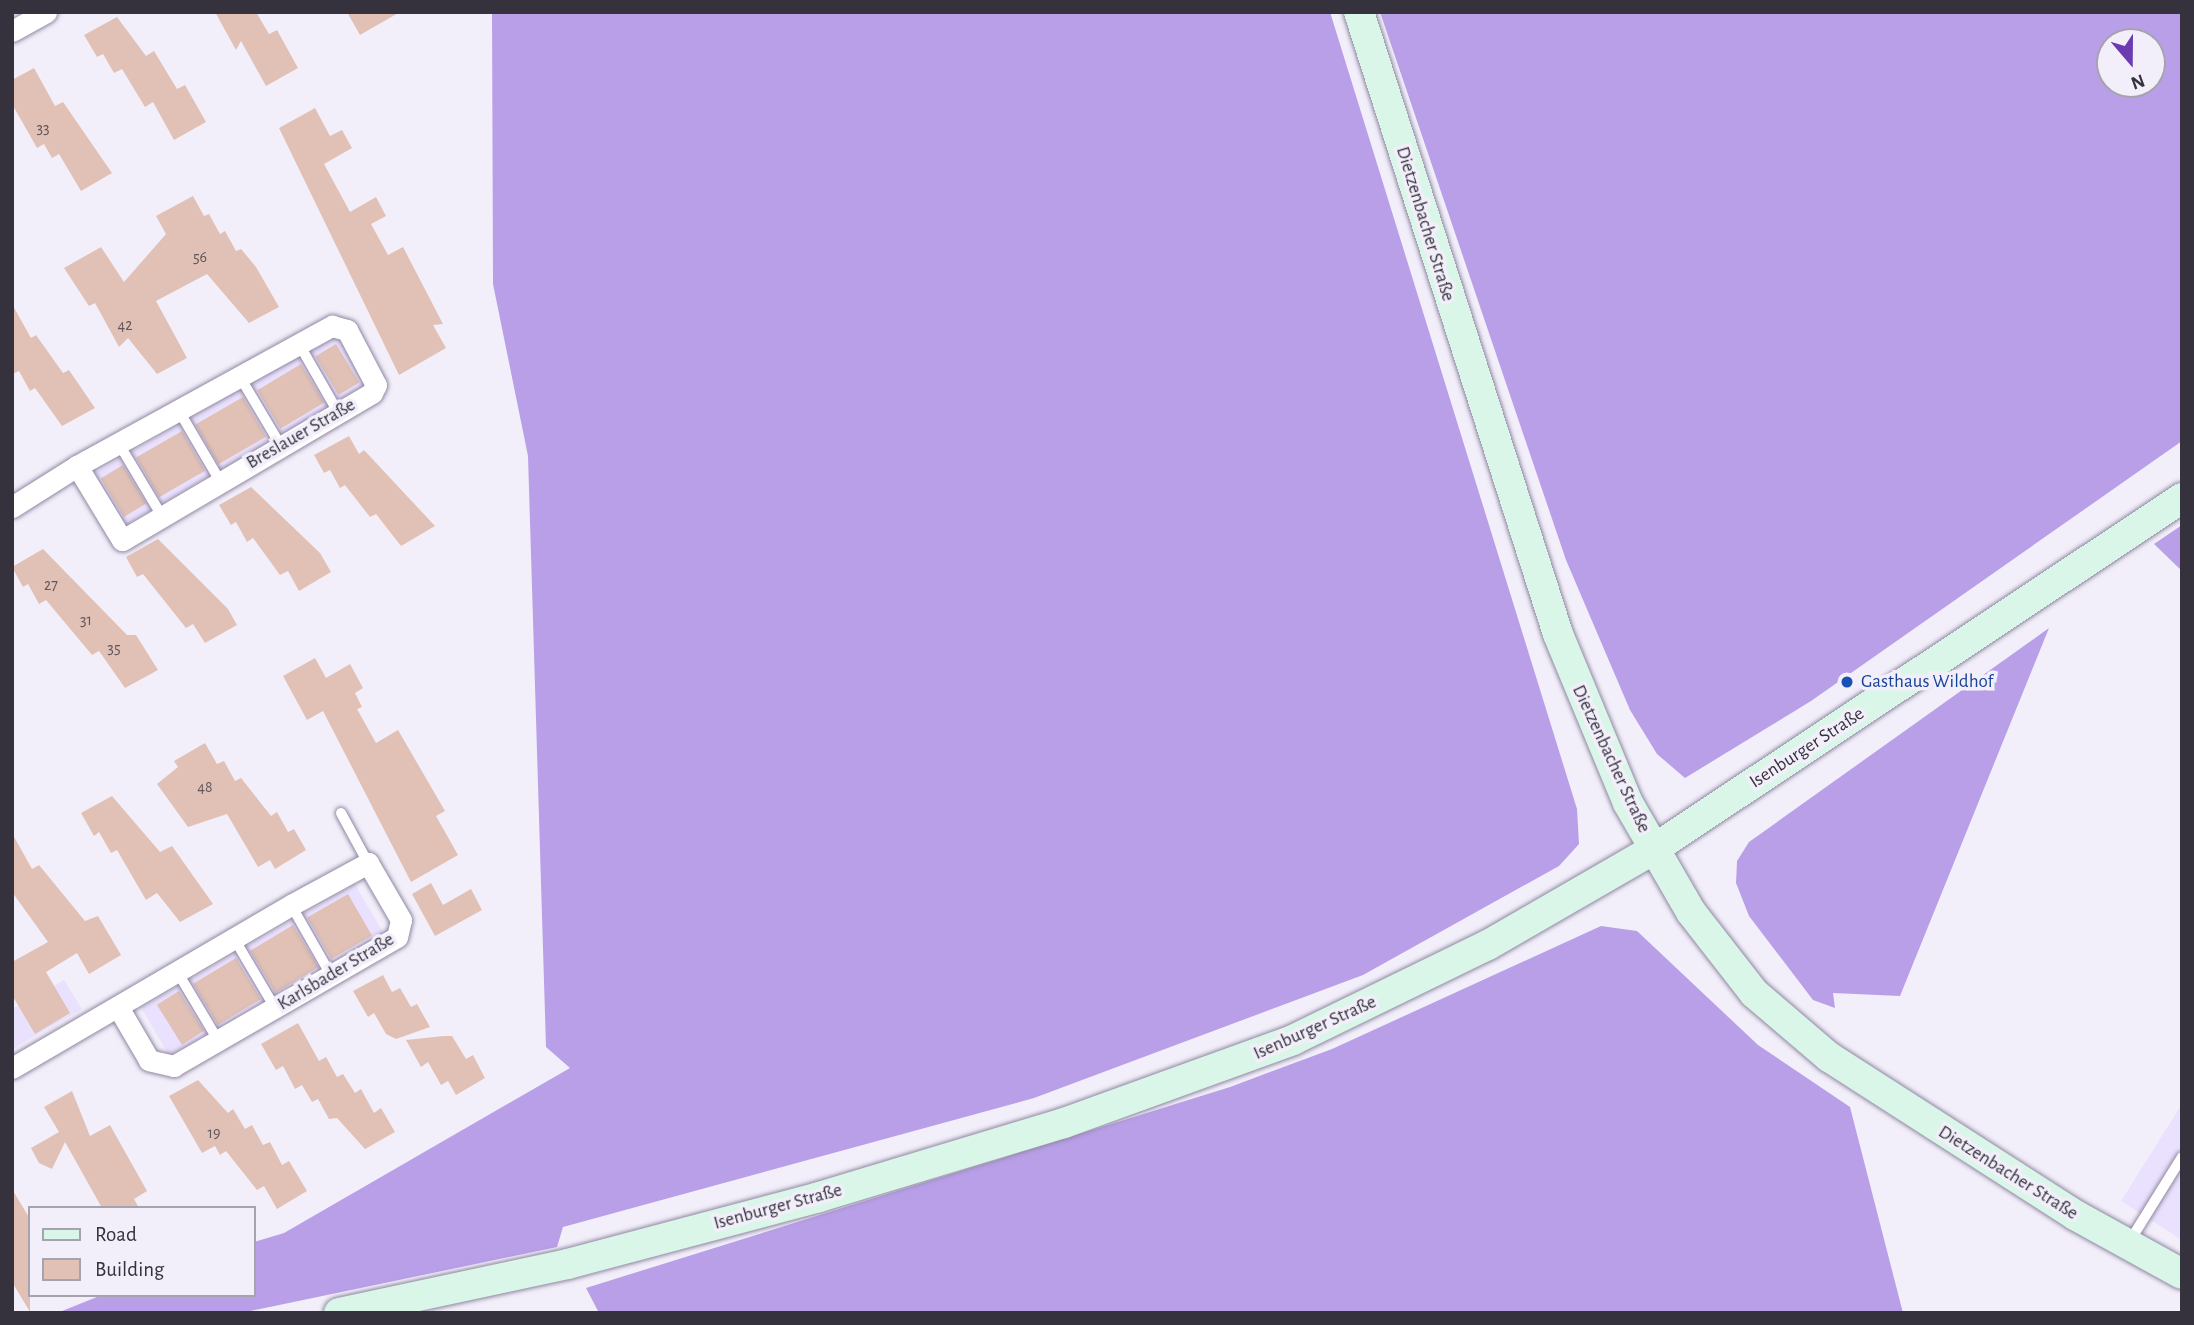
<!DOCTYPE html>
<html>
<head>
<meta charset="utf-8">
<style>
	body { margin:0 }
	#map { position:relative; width:2194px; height:1325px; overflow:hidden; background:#f2effa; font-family:"Alegreya Sans",sans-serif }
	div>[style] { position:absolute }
	.built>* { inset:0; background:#eae1fe; transform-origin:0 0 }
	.forest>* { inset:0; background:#b89fe8 }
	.building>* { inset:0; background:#e1c1b6; transform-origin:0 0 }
	.roads { filter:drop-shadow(0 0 2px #9087a2) drop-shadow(0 0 2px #9087a2) }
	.service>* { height:10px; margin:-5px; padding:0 5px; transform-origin:5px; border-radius:5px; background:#fff }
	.minor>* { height:21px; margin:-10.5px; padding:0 10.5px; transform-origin:10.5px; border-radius:10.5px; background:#fff }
	.secondary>* { height:30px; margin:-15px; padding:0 15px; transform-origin:15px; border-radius:15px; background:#daf6e9 }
	.dots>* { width:19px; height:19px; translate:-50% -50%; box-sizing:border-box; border:4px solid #f2effa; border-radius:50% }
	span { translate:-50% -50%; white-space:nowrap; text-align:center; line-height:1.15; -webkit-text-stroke:7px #f2effa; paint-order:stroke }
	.number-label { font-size:16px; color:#61565b }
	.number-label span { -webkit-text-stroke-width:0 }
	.street-label { font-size:19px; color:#36323d }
	.transit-label { font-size:19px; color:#164399 }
	.left { translate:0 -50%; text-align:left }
	.frame { position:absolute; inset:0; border:14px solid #36323d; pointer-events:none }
	.legend { position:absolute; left:28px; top:1206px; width:228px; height:91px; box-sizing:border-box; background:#f2effa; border:2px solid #a7a3ae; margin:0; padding:9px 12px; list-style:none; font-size:21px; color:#36323d }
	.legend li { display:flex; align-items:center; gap:14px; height:35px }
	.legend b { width:35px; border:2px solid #a7a3ae }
	.north { position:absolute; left:2096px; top:28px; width:70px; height:70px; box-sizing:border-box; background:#f2effa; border:2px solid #a7a3ae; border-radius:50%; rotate:160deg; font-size:19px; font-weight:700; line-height:28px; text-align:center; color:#36323d }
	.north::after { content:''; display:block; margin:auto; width:24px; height:32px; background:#6c3bb2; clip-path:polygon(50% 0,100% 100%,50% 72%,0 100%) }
</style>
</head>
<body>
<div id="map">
	<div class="built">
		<div style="left:339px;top:332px;width:60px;height:286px;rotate:60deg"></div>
		<div style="left:355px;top:884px;width:56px;height:247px;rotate:60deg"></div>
		<div style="clip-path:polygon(64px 980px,82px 1009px,12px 1049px,12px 1009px)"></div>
		<div style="clip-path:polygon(2182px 1104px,2182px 1240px,2121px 1201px)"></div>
	</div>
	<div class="forest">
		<div style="clip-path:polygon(492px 12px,1330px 12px,1577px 809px,1579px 844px,1559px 866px,1363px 975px,1034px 1098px,563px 1227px,557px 1247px,241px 1313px,57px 1313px,102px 1295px,254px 1295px,254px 1242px,284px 1233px,570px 1068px,546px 1047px,528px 456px,493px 284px)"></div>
		<div style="clip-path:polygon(evenodd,1380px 12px,2182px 12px,2182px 441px,1811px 701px,1685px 778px,1657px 754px,1630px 710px,1566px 560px,1380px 12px,2110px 42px,2152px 42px,2152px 84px,2110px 84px,2110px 42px)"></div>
		<div style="clip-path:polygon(2182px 525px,2182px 571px,2154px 544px)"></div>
		<div style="clip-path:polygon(2049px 628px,1900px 996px,1833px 993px,1835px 1008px,1813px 1000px,1749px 916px,1736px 883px,1737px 861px,1749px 842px)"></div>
		<div style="clip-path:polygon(1601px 926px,1637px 931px,1758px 1045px,1850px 1107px,1903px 1313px,599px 1313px,586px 1288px,1230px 1087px,1332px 1049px)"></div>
	</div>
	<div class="building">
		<div style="clip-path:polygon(215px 12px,256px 12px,269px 34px,277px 30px,298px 68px,266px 86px,241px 41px,236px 50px)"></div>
		<div style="clip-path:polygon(347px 12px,400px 12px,360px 35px)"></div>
		<div style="clip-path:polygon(117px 17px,146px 56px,154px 51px,177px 89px,185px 85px,206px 122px,174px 140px,153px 102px,145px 107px,122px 69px,114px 73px,103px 54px,97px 57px,84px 35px)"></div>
		<div style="clip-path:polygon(34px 68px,55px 106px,63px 102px,112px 173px,81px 191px,59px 154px,52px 158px,44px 144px,37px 148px,12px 104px,12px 80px)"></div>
		<div style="clip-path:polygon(315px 108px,330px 136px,342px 130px,352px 148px,324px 164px,350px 212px,376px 197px,386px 216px,371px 224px,388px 255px,403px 247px,443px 324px,433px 325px,446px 348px,399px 375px,279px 128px)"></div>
		<div style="clip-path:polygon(193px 196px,204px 216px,209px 214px,220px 234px,225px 231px,236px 251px,241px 249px,256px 267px,279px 307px,249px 323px,207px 274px,156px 301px,187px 358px,157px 374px,128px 338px,119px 347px,95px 303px,89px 306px,64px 268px,101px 247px,124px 282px,166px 234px,156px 216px)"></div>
		<div style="clip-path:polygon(12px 304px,31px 338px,36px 335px,63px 373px,69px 370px,95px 408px,62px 426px,35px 388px,30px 391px,19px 371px,12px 374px)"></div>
		<div style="left:336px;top:344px;width:45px;height:24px;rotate:59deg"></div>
		<div style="left:301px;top:364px;width:45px;height:51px;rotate:59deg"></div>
		<div style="left:243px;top:397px;width:46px;height:55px;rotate:60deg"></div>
		<div style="left:182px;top:431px;width:46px;height:53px;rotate:60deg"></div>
		<div style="clip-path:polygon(349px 436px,359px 454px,364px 450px,435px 526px,401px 546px,376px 514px,370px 517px,345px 485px,340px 488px,330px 470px,324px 473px,314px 455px)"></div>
		<div style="left:123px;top:465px;width:45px;height:26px;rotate:59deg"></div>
		<div style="clip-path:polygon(251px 487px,320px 553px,331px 572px,299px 591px,288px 571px,280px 575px,253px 538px,247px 542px,236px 522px,231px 525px,219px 505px)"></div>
		<div style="clip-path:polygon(158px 539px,228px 609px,237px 625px,205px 643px,193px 624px,186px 628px,143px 574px,137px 577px,126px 557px)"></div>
		<div style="clip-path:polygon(43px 549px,127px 635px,136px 635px,158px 670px,125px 688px,99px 651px,92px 655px,46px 600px,39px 604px,28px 584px,23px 587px,12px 567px)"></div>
		<div style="clip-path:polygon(315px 658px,326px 678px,350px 664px,363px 688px,355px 693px,362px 707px,357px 709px,376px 743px,398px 730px,445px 811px,436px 816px,458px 855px,411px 882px,323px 711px,307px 720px,283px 676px)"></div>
		<div style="clip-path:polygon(205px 743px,217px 764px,224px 761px,235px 781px,241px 778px,271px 816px,277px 812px,288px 832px,294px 829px,306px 850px,275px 869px,270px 860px,258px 867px,227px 814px,188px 827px,157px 784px,178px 767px,174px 761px)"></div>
		<div style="clip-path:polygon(112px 796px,160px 852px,172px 846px,213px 904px,180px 922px,157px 893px,146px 900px,117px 850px,111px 853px,99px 832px,94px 836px,81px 813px)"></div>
		<div style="clip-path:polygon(12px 833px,32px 869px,39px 865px,85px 921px,98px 916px,121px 955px,89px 974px,77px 953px,46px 972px,70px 1013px,35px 1034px,12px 995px,12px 962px,48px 942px,12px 892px)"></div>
		<div style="clip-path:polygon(431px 883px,443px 905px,471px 889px,482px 910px,435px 936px,412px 894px)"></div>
		<div style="left:348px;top:894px;width:48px;height:47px;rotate:60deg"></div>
		<div style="left:293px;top:925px;width:49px;height:50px;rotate:59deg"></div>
		<div style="left:236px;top:958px;width:48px;height:50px;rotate:59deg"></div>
		<div style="clip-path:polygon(383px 975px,392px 992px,400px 988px,411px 1007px,417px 1004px,430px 1027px,396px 1039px,386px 1034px,374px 1013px,368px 1017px,353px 991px)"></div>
		<div style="left:179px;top:991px;width:47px;height:26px;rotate:58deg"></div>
		<div style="clip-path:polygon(298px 1023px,319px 1061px,326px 1057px,337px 1077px,343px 1074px,355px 1093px,361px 1089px,374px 1113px,381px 1108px,395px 1132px,365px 1149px,337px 1118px,329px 1119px,318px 1099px,312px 1102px,302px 1085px,295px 1089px,283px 1066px,276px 1070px,261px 1044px)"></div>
		<div style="clip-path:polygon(444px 1036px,452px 1036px,466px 1059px,473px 1055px,485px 1078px,456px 1095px,448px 1081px,441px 1085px,428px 1062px,421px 1067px,406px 1040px)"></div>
		<div style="clip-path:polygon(198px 1080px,228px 1113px,233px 1109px,245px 1129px,252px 1125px,263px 1145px,270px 1142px,282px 1165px,289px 1161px,307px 1191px,277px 1209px,264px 1186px,257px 1190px,226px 1151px,220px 1155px,215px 1146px,202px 1153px,169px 1096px)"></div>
		<div style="clip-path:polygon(72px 1091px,90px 1136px,110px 1125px,115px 1134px,147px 1191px,134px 1199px,139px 1208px,102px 1208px,65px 1142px,52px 1169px,39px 1163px,31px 1148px,59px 1132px,44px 1107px)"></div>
		<div style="clip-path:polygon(12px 1189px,30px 1219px,30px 1312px,12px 1282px)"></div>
	</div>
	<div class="roads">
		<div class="service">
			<div style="left:299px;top:344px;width:78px;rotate:60.2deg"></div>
			<div style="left:240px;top:377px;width:80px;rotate:59.3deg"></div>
			<div style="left:179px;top:411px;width:81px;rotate:59.6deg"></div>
			<div style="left:119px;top:444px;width:84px;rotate:59.2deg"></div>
			<div style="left:341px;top:813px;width:57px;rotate:61.6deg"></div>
			<div style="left:291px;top:905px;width:81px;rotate:60.3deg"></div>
			<div style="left:235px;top:940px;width:79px;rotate:59.5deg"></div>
			<div style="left:178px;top:973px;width:78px;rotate:59.2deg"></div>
			<div style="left:2128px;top:1244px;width:102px;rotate:-58.2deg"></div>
		</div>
		<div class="minor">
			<div style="left:12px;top:31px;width:39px;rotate:-29deg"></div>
			<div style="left:12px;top:507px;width:77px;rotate:-32.2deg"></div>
			<div style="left:77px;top:466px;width:10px;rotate:-29deg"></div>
			<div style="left:86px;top:461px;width:281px;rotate:-28.8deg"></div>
			<div style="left:332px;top:326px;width:16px;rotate:15deg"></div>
			<div style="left:347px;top:330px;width:62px;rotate:62.2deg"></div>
			<div style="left:376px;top:385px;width:9px;rotate:117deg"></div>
			<div style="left:372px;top:393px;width:290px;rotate:149.5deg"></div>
			<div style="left:122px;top:540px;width:87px;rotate:-121.3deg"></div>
			<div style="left:12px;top:1068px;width:323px;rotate:-30.3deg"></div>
			<div style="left:291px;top:905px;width:88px;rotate:-28.6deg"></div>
			<div style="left:368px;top:863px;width:66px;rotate:59.9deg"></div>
			<div style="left:401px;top:920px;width:17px;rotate:103deg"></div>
			<div style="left:397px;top:937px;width:258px;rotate:150deg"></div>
			<div style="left:174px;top:1066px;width:26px;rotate:-167deg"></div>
			<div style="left:149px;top:1060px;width:61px;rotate:-120.3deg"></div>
		</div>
		<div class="secondary">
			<div style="left:1359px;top:12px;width:653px;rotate:72.26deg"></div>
			<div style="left:1558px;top:634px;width:183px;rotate:67.5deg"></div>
			<div style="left:1628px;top:803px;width:126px;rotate:60deg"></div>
			<div style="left:1691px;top:912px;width:103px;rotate:52.1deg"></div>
			<div style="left:1754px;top:993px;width:99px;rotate:40.5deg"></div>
			<div style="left:1829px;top:1057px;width:292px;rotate:32.7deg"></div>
			<div style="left:2075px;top:1215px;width:122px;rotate:28.9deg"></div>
			<div style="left:339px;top:1313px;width:234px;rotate:-12.1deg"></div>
			<div style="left:568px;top:1264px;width:260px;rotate:-14.9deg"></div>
			<div style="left:819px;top:1197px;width:256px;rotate:-16.8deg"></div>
			<div style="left:1064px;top:1123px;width:244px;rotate:-19.9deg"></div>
			<div style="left:1293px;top:1040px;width:217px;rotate:-26deg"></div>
			<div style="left:1488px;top:945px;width:192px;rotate:-30deg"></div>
			<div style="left:1654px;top:849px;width:634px;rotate:-33.61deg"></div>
		</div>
	</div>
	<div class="dots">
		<div style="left:1847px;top:682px;background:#1a4fb4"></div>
	</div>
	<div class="number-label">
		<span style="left:43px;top:128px">33</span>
		<span style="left:200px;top:257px">56</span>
		<span style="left:125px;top:325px">42</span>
		<span style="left:51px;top:585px">27</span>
		<span style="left:86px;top:620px">31</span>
		<span style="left:114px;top:648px">35</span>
		<span style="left:205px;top:787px">48</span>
		<span style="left:214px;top:1133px">19</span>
	</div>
	<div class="street-label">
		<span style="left:1425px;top:224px;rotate:73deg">Dietzenbacher Straße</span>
		<span style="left:301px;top:434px;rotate:-30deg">Breslauer Straße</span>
		<span style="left:1807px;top:748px;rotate:-33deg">Isenburger Straße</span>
		<span style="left:1611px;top:759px;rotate:65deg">Dietzenbacher Straße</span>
		<span style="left:336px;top:972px;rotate:-31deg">Karlsbader Straße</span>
		<span style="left:1315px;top:1028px;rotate:-24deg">Isenburger Straße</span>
		<span style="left:2008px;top:1173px;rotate:32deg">Dietzenbacher Straße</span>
		<span style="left:778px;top:1207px;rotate:-15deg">Isenburger Straße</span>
	</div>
	<div class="transit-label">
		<span class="left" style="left:1861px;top:682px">Gasthaus Wildhof</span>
	</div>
	<div class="frame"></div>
	<ul class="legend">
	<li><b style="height:9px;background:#daf6e9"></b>Road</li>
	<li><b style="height:19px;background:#e1c1b6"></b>Building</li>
	</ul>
	<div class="north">N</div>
</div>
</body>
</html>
